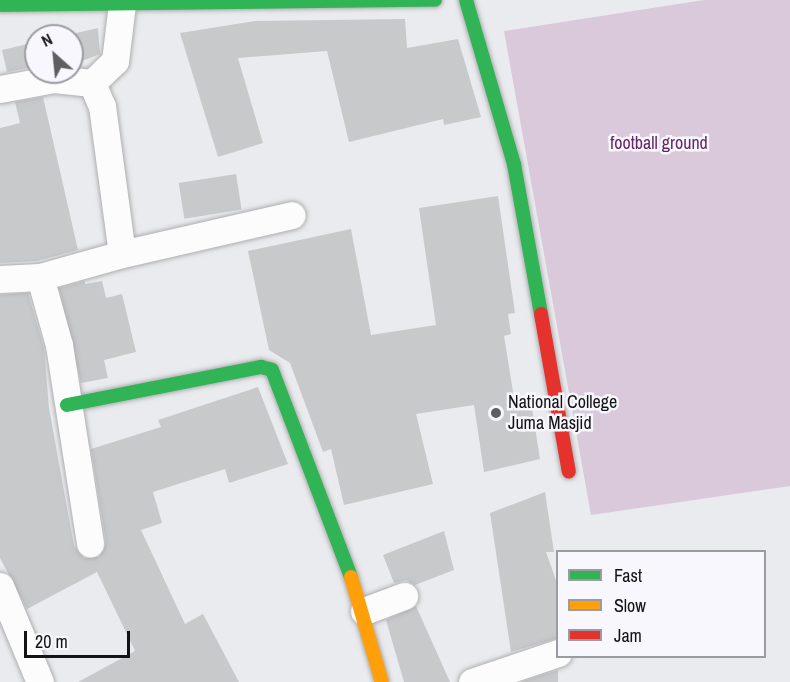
<!DOCTYPE html>
<html>
<head>
<meta charset="utf-8">
<style>
	body { margin:0 }
	#map { position:relative; width:790px; height:682px; overflow:hidden; background:#eaebee; font-family:"Archivo Narrow",sans-serif }
	div>[style] { position:absolute }
	.green>* { inset:0; background:#dac8db }
	.building>* { inset:0; background:#c8c9cb; transform-origin:0 0 }
	.roads { filter:drop-shadow(0 0 2px #aeaeb0) drop-shadow(0 0 2px #aeaeb0) }
	.street>* { height:27px; margin:-13.5px; padding:0 13.5px; transform-origin:13.5px; border-radius:13.5px; background:#fcfcfc }
	.fast>* { height:14px; margin:-7px; padding:0 7px; transform-origin:7px; border-radius:7px; background:#30b455 }
	.slow>* { height:14px; margin:-7px; padding:0 7px; transform-origin:7px; border-radius:7px; background:#ff9f0a }
	.jam>* { height:14px; margin:-7px; padding:0 7px; transform-origin:7px; border-radius:7px; background:#e5322d }
	.dots>* { width:16px; height:16px; translate:-50% -50%; box-sizing:border-box; border:3px solid #f7f7fd; border-radius:50% }
	span { translate:-50% -50%; white-space:nowrap; text-align:center; line-height:1.15; -webkit-text-stroke:5px #f7f7fd; paint-order:stroke }
	.park-label { font-size:18px; color:#632666 }
	.poi-label { font-size:18px; color:#131315 }
	.left { translate:0 -50%; text-align:left }
	.legend { position:absolute; left:556px; top:550px; width:210px; height:108px; box-sizing:border-box; background:#f7f7fd; border:2px solid #9c9ca0; margin:0; padding:8px 10px; list-style:none; font-size:18px; color:#131315 }
	.legend li { display:flex; align-items:center; gap:12px; height:30px }
	.legend b { width:30px; border:2px solid #9c9ca0 }
	.north { position:absolute; left:24px; top:24px; width:60px; height:60px; box-sizing:border-box; background:#f7f7fd; border:2px solid #9c9ca0; border-radius:50%; rotate:333deg; font-size:16px; font-weight:700; line-height:24px; text-align:center; color:#131315 }
	.north::after { content:''; display:block; margin:auto; width:21px; height:27px; background:#5e5f61; clip-path:polygon(50% 0,100% 100%,50% 72%,0 100%) }
	.scale { position:absolute; left:24px; top:631px; width:106px; height:27px; box-sizing:border-box; border:3px solid #131315; border-top:0; padding-left:8px; font-size:18px; line-height:21px; white-space:nowrap; color:#131315; -webkit-text-stroke:4px #f7f7fd; paint-order:stroke }
</style>
</head>
<body>
<div id="map">
	<div class="green">
		<div style="clip-path:polygon(704px 0,790px 0,790px 486px,591px 515px,504px 31px)"></div>
	</div>
	<div class="building">
		<div style="clip-path:polygon(405px 19px,407px 48px,458px 39px,481px 117px,444px 125px,443px 119px,349px 142px,327px 51px,238px 58px,263px 143px,218px 157px,180px 33px,255px 21px)"></div>
		<div style="clip-path:polygon(98px 28px,100px 54px,72px 65px,72px 36px,63px 36px)"></div>
		<div style="clip-path:polygon(36px 42px,36px 66px,7px 72px,2px 50px)"></div>
		<div style="clip-path:polygon(43px 97px,78px 250px,37px 261px,0 263px,0 128px,20px 123px,15px 102px)"></div>
		<div style="left:236px;top:174px;width:36px;height:58px;rotate:81deg"></div>
		<div style="clip-path:polygon(498px 196px,515px 313px,508px 314px,511px 334px,504px 336px,514px 398px,530px 396px,540px 459px,484px 472px,474px 405px,416px 414px,433px 484px,344px 505px,331px 449px,323px 452px,290px 363px,269px 350px,248px 251px,351px 229px,371px 335px,436px 325px,419px 208px)"></div>
		<div style="clip-path:polygon(85px 281px,85px 284px,102px 281px,106px 298px,122px 294px,136px 352px,104px 360px,108px 378px,81px 383px,59px 288px)"></div>
		<div style="clip-path:polygon(28px 293px,44px 348px,49px 408px,74px 546px,84px 558px,99px 557px,106px 542px,91px 449px,161px 427px,158px 420px,258px 387px,288px 464px,229px 483px,225px 469px,153px 492px,162px 523px,141px 530px,185px 624px,203px 614px,239px 682px,78px 682px,135px 651px,97px 572px,27px 609px,0 558px,0 295px)"></div>
		<div style="clip-path:polygon(545px 492px,554px 552px,546px 552px,558px 586px,558px 638px,511px 652px,490px 513px)"></div>
		<div style="clip-path:polygon(444px 531px,454px 570px,415px 585px,406px 580px,394px 583px,383px 555px)"></div>
		<div style="clip-path:polygon(416px 606px,450px 682px,404px 682px,386px 620px)"></div>
		<div style="clip-path:polygon(558px 670px,558px 682px,521px 682px)"></div>
	</div>
	<div class="roads">
		<div class="street">
			<div style="left:92px;top:83px;width:32px;rotate:-44deg"></div>
			<div style="left:115px;top:61px;width:57px;rotate:-83deg"></div>
			<div style="left:0;top:89px;width:55px;rotate:-10.5deg"></div>
			<div style="left:54px;top:79px;width:38px;rotate:6deg"></div>
			<div style="left:92px;top:83px;width:25px;rotate:67deg"></div>
			<div style="left:102px;top:106px;width:149px;rotate:82.3deg"></div>
			<div style="left:122px;top:254px;width:85px;rotate:164.3deg"></div>
			<div style="left:40px;top:277px;width:40px;rotate:177.1deg"></div>
			<div style="left:122px;top:254px;width:174px;rotate:-12.9deg"></div>
			<div style="left:40px;top:277px;width:71px;rotate:74.4deg"></div>
			<div style="left:59px;top:345px;width:201px;rotate:81.1deg"></div>
			<div style="left:0;top:586px;width:104px;rotate:67.4deg"></div>
			<div style="left:364px;top:611px;width:43px;rotate:-20.6deg"></div>
			<div style="left:472px;top:682px;width:91px;rotate:-18.6deg"></div>
		</div>
		<div class="fast">
			<div style="left:466px;top:0;width:171px;rotate:73.7deg"></div>
			<div style="left:514px;top:164px;width:152px;rotate:79.8deg"></div>
			<div style="left:0;top:5px;width:435px;rotate:-0.7deg"></div>
			<div style="left:67px;top:405px;width:198px;rotate:-11.1deg"></div>
			<div style="left:261px;top:367px;width:11px;rotate:15deg"></div>
			<div style="left:272px;top:370px;width:222px;rotate:69.1deg"></div>
		</div>
		<div class="slow">
			<div style="left:351px;top:577px;width:109px;rotate:73.6deg"></div>
		</div>
		<div class="jam">
			<div style="left:541px;top:314px;width:160px;rotate:80deg"></div>
		</div>
	</div>
	<div class="dots">
		<div style="left:496px;top:413px;background:#5e5f61"></div>
	</div>
	<div class="park-label">
		<span style="left:659px;top:143px">football ground</span>
	</div>
	<div class="poi-label">
		<span class="left" style="left:508px;top:413px">National College<br>Juma Masjid</span>
	</div>
	<ul class="legend">
	<li><b style="height:8px;background:#30b455"></b>Fast</li>
	<li><b style="height:8px;background:#ff9f0a"></b>Slow</li>
	<li><b style="height:8px;background:#e5322d"></b>Jam</li>
	</ul>
	<div class="north">N</div>
	<div class="scale">20 m</div>
</div>
</body>
</html>
